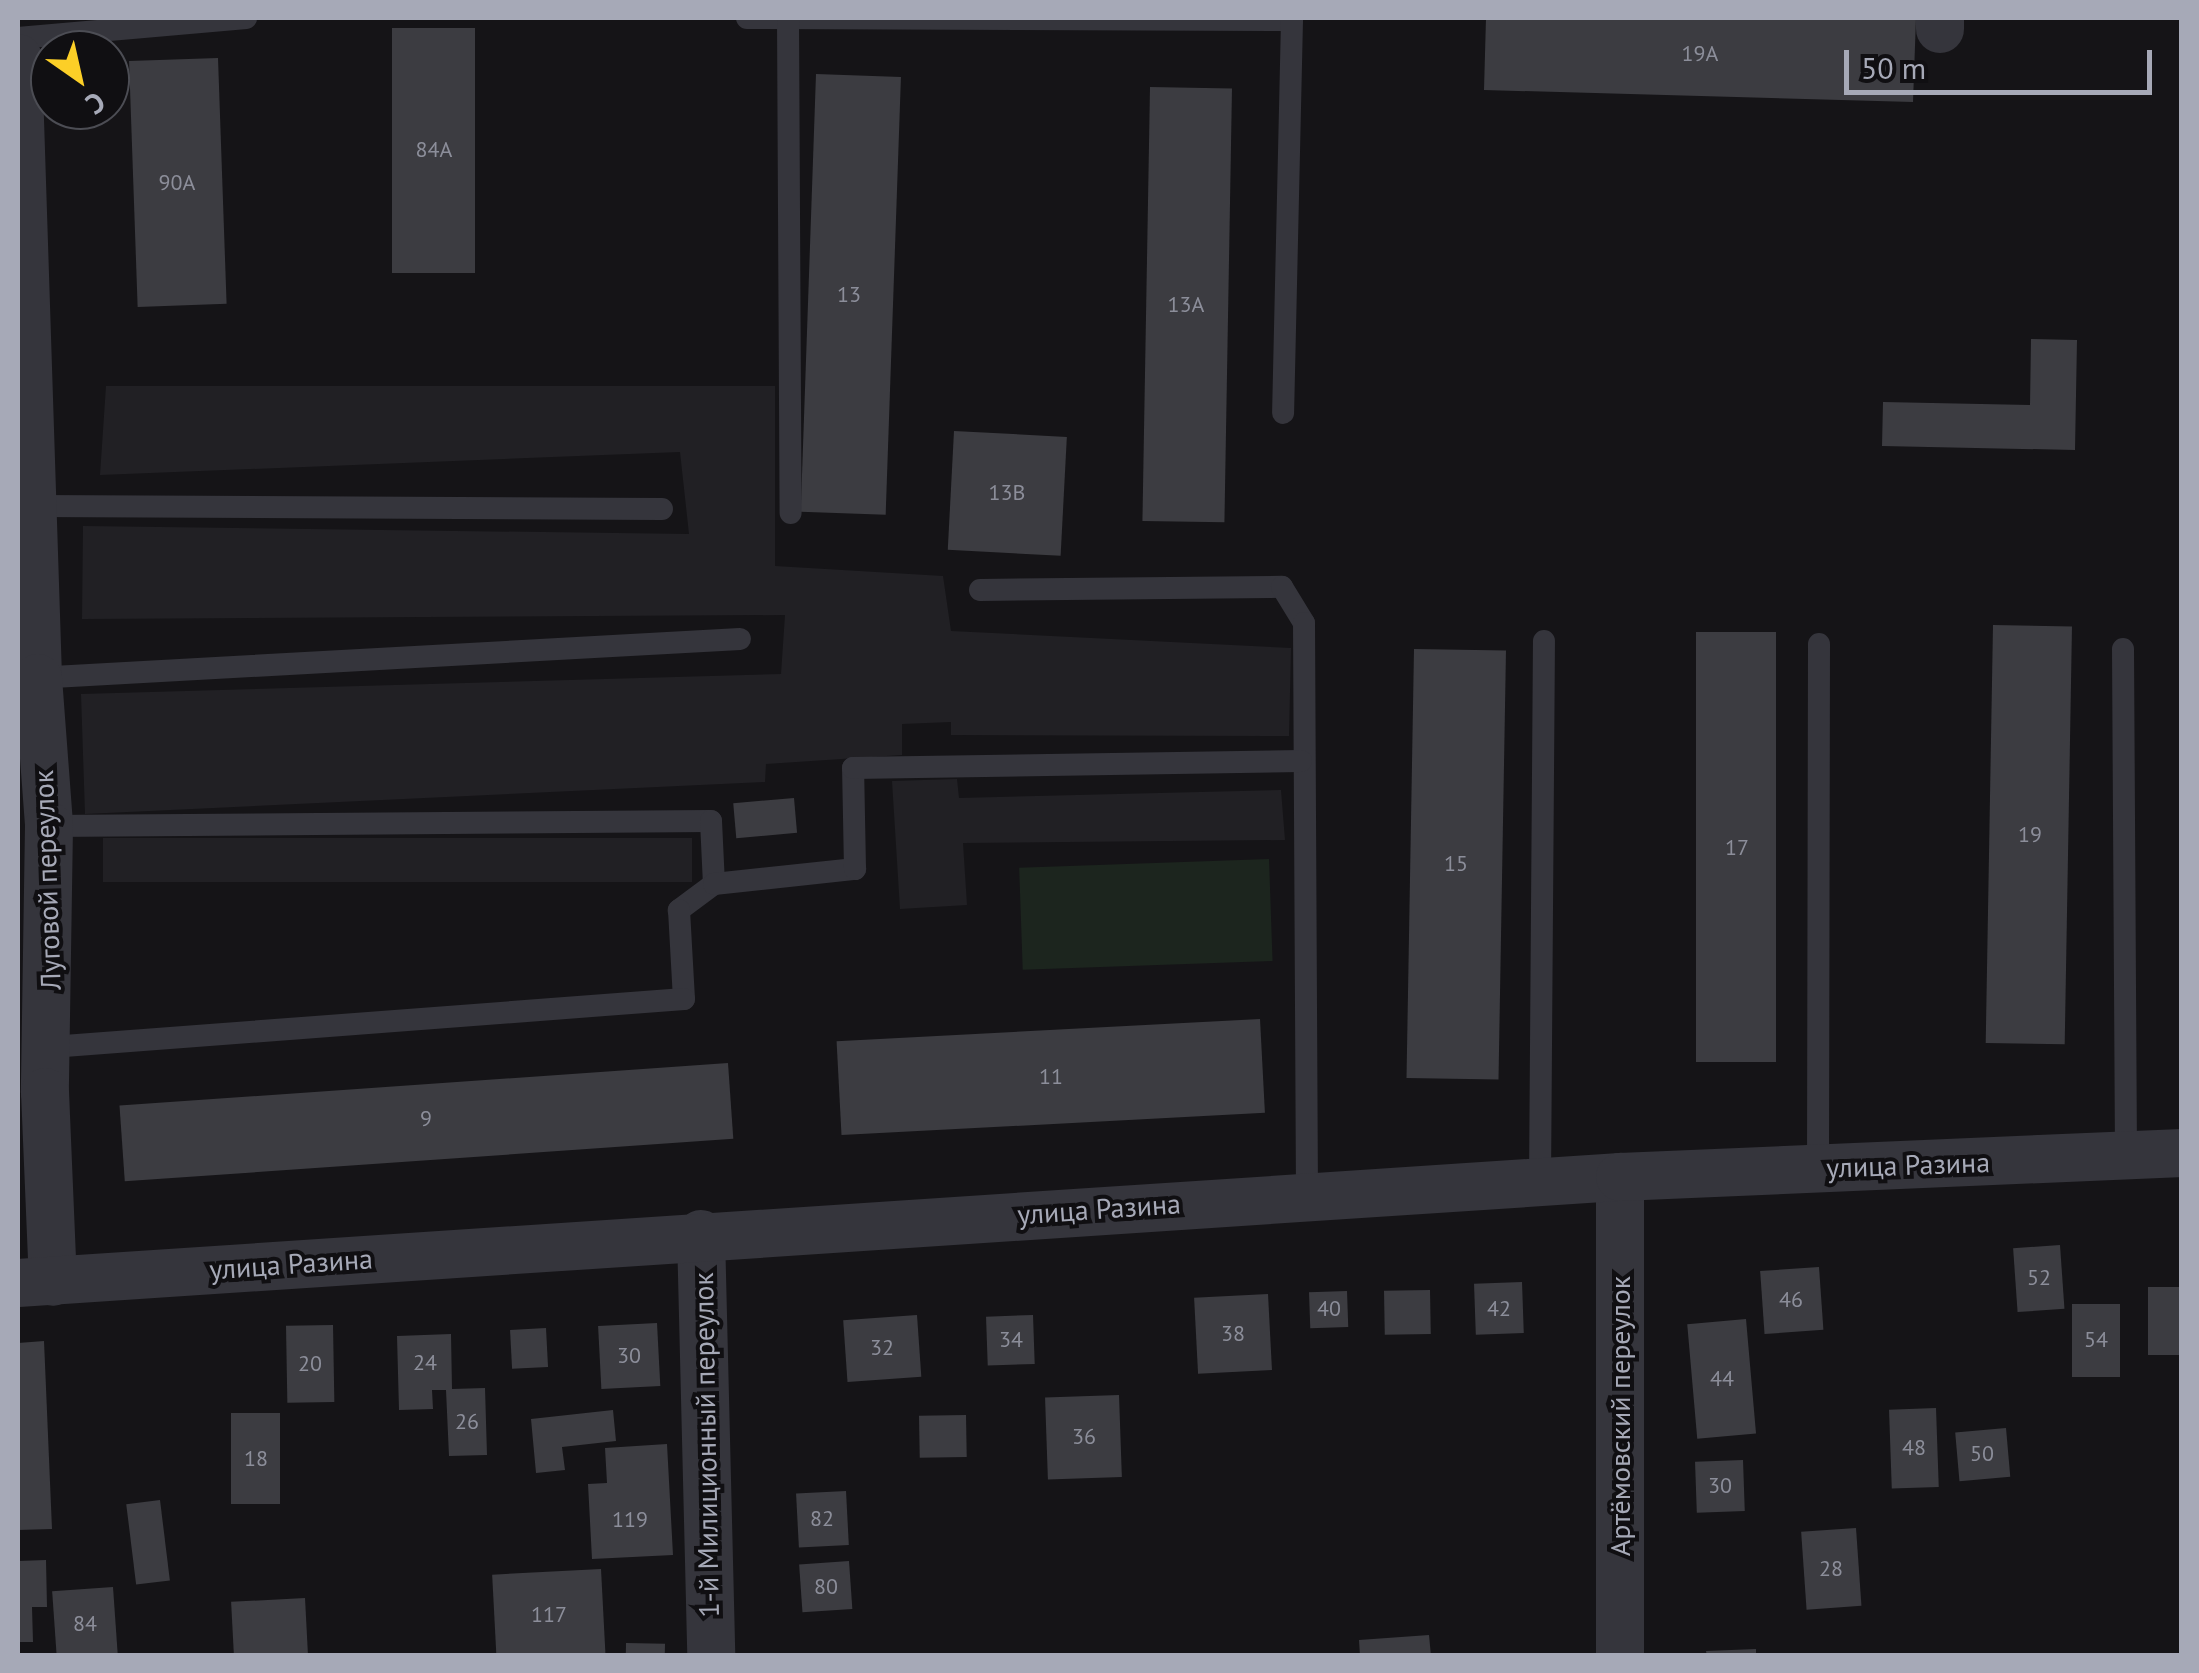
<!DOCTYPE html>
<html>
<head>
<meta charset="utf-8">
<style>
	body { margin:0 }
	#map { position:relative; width:2199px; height:1673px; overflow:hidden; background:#151417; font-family:"PT Sans",sans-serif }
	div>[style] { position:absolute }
	.built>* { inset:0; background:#212024; transform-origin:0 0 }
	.green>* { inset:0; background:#1c251e; transform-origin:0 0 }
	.building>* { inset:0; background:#3c3c41; transform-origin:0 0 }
	.lane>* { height:22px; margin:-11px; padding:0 11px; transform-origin:11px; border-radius:11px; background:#35353c }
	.street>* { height:48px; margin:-24px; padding:0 24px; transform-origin:24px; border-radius:24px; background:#35353c }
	span { translate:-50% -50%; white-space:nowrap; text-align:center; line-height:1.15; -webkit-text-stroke:8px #100f12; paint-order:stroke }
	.number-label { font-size:22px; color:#8c8e9a }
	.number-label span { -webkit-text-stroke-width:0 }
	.street-label { font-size:28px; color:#a6a9b7 }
	.frame { position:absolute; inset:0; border:20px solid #a6a9b7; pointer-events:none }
	.north { position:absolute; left:30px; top:30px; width:100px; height:100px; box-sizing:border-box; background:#100f12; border:2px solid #4c4d54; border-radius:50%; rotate:146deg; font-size:28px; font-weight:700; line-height:40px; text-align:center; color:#a6a9b7 }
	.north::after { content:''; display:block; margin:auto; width:35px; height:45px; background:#fccf27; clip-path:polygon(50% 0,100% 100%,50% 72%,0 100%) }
	.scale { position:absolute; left:1844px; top:50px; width:308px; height:45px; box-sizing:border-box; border:5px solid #a6a9b7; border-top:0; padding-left:12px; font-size:30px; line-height:35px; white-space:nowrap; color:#a6a9b7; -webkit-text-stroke:8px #100f12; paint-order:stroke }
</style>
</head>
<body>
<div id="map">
	<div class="built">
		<div style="clip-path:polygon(106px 386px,775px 386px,775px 566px,943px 576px,951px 631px,1291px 648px,1289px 736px,951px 735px,951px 722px,902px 724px,902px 755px,766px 764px,765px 782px,85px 814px,81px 694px,781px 674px,785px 615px,82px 619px,83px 526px,689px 534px,680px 452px,100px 475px)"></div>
		<div style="clip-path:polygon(957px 779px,959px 798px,1281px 790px,1285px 840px,963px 843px,967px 905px,900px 909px,892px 781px)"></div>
		<div style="left:692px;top:838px;width:44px;height:589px;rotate:90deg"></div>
	</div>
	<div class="green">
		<div style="left:1269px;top:859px;width:102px;height:250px;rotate:88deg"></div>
	</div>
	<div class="building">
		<div style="clip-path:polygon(1486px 18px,1916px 18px,1913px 102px,1484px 90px)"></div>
		<div style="left:392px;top:28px;width:83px;height:245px"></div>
		<div style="left:218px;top:58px;width:246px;height:89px;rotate:88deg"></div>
		<div style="left:816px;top:74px;width:85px;height:438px;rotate:2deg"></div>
		<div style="left:1150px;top:87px;width:82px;height:434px;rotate:1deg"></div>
		<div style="clip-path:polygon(2031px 339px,2077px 340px,2075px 450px,1882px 446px,1883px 402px,2030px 405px)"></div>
		<div style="left:954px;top:431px;width:113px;height:119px;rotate:3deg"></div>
		<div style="left:1993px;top:625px;width:79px;height:418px;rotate:1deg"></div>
		<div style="left:1776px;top:632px;width:430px;height:80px;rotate:90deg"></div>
		<div style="left:1414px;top:649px;width:92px;height:429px;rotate:1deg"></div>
		<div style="left:794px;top:798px;width:35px;height:61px;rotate:85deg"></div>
		<div style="left:1260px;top:1019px;width:94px;height:424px;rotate:87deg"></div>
		<div style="left:728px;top:1063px;width:76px;height:610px;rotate:86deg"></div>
		<div style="left:2060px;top:1245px;width:64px;height:47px;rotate:86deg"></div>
		<div style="left:1819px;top:1267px;width:63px;height:59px;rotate:86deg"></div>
		<div style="left:1522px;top:1282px;width:51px;height:48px;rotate:88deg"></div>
		<div style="left:2182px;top:1287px;width:68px;height:34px;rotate:90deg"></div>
		<div style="left:1430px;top:1290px;width:44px;height:46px;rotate:89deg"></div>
		<div style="left:1347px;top:1291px;width:36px;height:38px;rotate:88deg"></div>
		<div style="left:1268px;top:1294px;width:76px;height:74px;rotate:87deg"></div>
		<div style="left:2072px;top:1304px;width:48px;height:73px"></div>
		<div style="left:917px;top:1315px;width:62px;height:74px;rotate:86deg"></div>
		<div style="left:1033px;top:1315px;width:49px;height:47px;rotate:88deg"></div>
		<div style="left:1746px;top:1319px;width:115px;height:59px;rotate:85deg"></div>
		<div style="left:657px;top:1323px;width:63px;height:59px;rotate:87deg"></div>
		<div style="left:333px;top:1325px;width:77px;height:47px;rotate:89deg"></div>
		<div style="left:546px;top:1328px;width:39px;height:36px;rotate:87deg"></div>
		<div style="clip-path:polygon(451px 1334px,452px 1389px,485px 1388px,487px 1455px,449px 1456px,446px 1390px,432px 1390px,433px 1409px,399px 1410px,397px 1336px)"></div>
		<div style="clip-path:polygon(44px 1341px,52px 1529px,18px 1530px,18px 1343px)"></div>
		<div style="left:1119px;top:1395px;width:82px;height:74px;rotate:88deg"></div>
		<div style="left:1936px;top:1408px;width:79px;height:47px;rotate:88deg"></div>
		<div style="clip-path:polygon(613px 1410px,616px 1441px,562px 1447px,565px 1470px,536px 1473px,531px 1419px)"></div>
		<div style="left:231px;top:1413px;width:49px;height:91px"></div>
		<div style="left:966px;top:1415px;width:42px;height:47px;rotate:89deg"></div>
		<div style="left:2006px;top:1428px;width:49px;height:51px;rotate:85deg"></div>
		<div style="clip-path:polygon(667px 1444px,673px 1555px,592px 1559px,588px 1484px,607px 1483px,605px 1448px)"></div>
		<div style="left:1743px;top:1460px;width:51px;height:48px;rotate:88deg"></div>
		<div style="left:846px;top:1491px;width:54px;height:50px;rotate:87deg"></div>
		<div style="left:160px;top:1500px;width:81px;height:34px;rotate:83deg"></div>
		<div style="left:1856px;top:1528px;width:78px;height:55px;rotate:86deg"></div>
		<div style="clip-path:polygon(46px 1560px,47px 1607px,32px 1607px,33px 1642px,18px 1642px,18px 1561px)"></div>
		<div style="left:849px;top:1561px;width:48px;height:50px;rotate:86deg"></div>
		<div style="left:601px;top:1569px;width:87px;height:109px;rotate:87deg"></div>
		<div style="left:113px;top:1587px;width:69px;height:61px;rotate:86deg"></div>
		<div style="left:305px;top:1598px;width:58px;height:74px;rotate:87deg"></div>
		<div style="clip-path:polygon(1429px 1635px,1431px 1656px,1360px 1656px,1359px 1640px)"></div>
		<div style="left:626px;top:1643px;width:39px;height:13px;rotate:1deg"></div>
		<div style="clip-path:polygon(1756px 1649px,1756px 1656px,1707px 1656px,1706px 1651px)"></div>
	</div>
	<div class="lane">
		<div style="left:747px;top:18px;width:545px;rotate:0.21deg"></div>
		<div style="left:1292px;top:20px;width:393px;rotate:91.3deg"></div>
		<div style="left:788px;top:19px;width:494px;rotate:89.7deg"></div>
		<div style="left:18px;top:38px;width:229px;rotate:-5deg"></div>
		<div style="left:34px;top:506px;width:628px;rotate:0.27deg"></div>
		<div style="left:980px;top:590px;width:302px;rotate:-0.6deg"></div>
		<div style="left:1282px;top:587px;width:42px;rotate:58.6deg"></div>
		<div style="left:1304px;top:623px;width:573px;rotate:89.7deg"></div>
		<div style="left:2123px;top:649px;width:506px;rotate:89.66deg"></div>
		<div style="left:35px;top:678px;width:706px;rotate:-3.17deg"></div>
		<div style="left:49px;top:826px;width:662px;rotate:-0.43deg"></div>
		<div style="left:711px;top:821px;width:63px;rotate:87.3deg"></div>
		<div style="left:714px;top:884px;width:44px;rotate:143.4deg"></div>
		<div style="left:679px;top:910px;width:89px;rotate:86.8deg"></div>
		<div style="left:684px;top:999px;width:635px;rotate:175.66deg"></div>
		<div style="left:714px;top:884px;width:142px;rotate:-6.1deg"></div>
		<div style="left:855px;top:869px;width:101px;rotate:-91.1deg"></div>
		<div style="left:853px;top:768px;width:448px;rotate:-0.9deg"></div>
		<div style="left:1818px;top:1168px;width:524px;rotate:-89.89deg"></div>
		<div style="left:1540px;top:1182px;width:541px;rotate:-89.58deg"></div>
	</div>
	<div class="street">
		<div style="left:1940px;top:29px;width:11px;rotate:-90deg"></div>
		<div style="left:18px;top:58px;width:620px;rotate:88.15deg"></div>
		<div style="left:38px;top:678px;width:148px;rotate:85.7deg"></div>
		<div style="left:49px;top:826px;width:266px;rotate:90.9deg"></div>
		<div style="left:45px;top:1092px;width:190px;rotate:87.6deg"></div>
		<div style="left:1620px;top:1177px;width:479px;rotate:90deg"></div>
		<div style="left:701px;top:1234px;width:422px;rotate:88.6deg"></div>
		<div style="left:18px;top:1283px;width:1606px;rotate:-3.79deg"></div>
		<div style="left:1620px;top:1177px;width:563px;rotate:-2.45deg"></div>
	</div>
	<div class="number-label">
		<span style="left:1700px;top:54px">19А</span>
		<span style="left:434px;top:150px">84А</span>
		<span style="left:177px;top:183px">90А</span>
		<span style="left:849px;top:295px">13</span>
		<span style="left:1186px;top:305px">13А</span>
		<span style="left:1007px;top:493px">13В</span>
		<span style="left:2030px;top:835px">19</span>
		<span style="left:1737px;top:848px">17</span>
		<span style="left:1456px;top:864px">15</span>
		<span style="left:1051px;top:1077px">11</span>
		<span style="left:426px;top:1119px">9</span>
		<span style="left:2039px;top:1278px">52</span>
		<span style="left:1791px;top:1300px">46</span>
		<span style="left:1329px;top:1309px">40</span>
		<span style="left:1499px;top:1309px">42</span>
		<span style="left:1233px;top:1334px">38</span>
		<span style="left:1011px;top:1340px">34</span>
		<span style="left:2096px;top:1340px">54</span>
		<span style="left:882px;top:1348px">32</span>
		<span style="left:629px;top:1356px">30</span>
		<span style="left:425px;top:1363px">24</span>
		<span style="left:310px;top:1364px">20</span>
		<span style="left:1722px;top:1379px">44</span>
		<span style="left:467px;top:1422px">26</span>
		<span style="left:1084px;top:1437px">36</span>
		<span style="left:1914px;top:1448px">48</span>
		<span style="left:1982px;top:1454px">50</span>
		<span style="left:256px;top:1459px">18</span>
		<span style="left:1720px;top:1486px">30</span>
		<span style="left:822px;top:1519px">82</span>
		<span style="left:630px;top:1520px">119</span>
		<span style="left:1831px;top:1569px">28</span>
		<span style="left:826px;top:1587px">80</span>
		<span style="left:549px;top:1615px">117</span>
		<span style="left:85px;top:1624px">84</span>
	</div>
	<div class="street-label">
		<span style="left:47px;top:880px;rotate:-92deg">Луговой переулок</span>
		<span style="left:1908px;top:1165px;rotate:-2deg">улица Разина</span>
		<span style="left:1099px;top:1209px;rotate:-4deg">улица Разина</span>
		<span style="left:291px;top:1264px;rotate:-4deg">улица Разина</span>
		<span style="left:1620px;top:1416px;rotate:-90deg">Артёмовский переулок</span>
		<span style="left:706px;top:1445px;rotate:-91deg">1-й Милиционный переулок</span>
	</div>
	<div class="frame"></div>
	<div class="north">С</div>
	<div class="scale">50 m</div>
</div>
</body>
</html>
